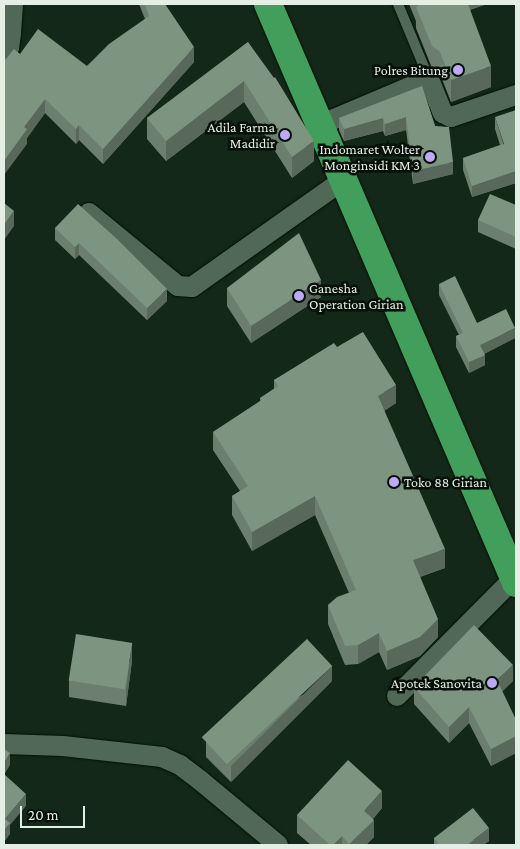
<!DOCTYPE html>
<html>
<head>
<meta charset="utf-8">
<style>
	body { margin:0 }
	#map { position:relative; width:520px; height:849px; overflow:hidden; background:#142819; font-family:"Crimson Pro",serif }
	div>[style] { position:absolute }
	.roads { filter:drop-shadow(0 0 1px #011104) drop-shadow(0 0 1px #011104) }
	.lane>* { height:10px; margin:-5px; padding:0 5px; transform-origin:5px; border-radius:5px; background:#526856 }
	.street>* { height:20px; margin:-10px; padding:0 10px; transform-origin:10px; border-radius:10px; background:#526856 }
	.highway>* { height:28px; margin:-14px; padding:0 14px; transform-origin:14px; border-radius:14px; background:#429e5b }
	.wall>* { inset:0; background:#6c7f6f }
	.shaded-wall>* { inset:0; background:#58685a }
	.building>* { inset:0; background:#7d9481; transform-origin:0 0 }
	.dots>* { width:14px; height:14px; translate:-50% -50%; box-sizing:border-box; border:2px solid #060f08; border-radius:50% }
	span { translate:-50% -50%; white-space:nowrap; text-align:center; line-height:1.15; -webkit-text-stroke:5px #060f08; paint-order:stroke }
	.poi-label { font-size:14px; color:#e3efe5 }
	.right { translate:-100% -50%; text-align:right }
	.left { translate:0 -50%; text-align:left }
	.frame { position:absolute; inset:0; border:5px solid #e3efe5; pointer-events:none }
	.scale { position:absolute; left:20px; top:806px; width:65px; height:22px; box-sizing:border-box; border:2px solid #e3efe5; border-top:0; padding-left:6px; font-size:15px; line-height:18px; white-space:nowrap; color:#e3efe5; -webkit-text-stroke:4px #060f08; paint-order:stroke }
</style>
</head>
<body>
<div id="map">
	<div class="roads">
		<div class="lane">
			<div style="left:398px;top:4px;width:81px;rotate:67.5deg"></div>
		</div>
		<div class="street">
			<div style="left:4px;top:57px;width:10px;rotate:-61deg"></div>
			<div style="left:9px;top:48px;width:15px;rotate:-82deg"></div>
			<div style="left:11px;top:33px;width:29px;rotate:-86deg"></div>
			<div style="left:320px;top:125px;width:118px;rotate:-22.9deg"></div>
			<div style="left:429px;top:79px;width:37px;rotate:68deg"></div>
			<div style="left:443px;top:113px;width:9px;rotate:27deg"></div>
			<div style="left:451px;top:117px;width:69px;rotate:-18.7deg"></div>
			<div style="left:89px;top:213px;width:115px;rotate:39.4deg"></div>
			<div style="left:178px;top:286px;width:14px;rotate:4deg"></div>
			<div style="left:192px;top:287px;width:185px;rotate:-35.3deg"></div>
			<div style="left:397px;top:696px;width:166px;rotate:-45.2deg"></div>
			<div style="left:4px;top:744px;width:59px;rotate:1.9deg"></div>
			<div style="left:63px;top:746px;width:100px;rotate:6.3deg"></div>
			<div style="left:162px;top:757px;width:20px;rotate:24deg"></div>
			<div style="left:180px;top:765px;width:26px;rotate:37deg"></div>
			<div style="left:201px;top:781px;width:100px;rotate:39.7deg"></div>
		</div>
		<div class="highway">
			<div style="left:268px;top:4px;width:630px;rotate:66.81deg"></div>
		</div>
	</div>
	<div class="wall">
		<div style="clip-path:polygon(139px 4px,165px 4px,194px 62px,103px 164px,79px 140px,76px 144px,45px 113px,27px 138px,27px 144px,6px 59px,20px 54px,87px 66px,145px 19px)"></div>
		<div style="clip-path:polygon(409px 4px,487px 4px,470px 10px,491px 87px,451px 102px,440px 74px,432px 68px,416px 28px,416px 21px)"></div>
		<div style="clip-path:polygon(248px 42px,314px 161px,292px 178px,244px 102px,166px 161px,147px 139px,147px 118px)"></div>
		<div style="clip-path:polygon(422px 86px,435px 126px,453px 174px,413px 184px,406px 130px,385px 136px,383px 131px,344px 141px,339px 130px,339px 118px)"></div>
		<div style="clip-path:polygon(495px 117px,516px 183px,472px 197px,463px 170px,463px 158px,500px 145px,495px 129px)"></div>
		<div style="clip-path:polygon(516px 205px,516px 249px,478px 232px,478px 220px)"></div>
		<div style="clip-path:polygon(55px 228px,117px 239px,167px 301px,147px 320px,79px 255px,75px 259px,55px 240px)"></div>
		<div style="clip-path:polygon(439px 284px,477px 323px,515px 338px,484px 354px,485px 365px,469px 373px,456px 347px,456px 336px,459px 335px,439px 295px)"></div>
		<div style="clip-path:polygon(227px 288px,321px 297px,251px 343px,227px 306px)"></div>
		<div style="clip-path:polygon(337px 347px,396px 403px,384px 411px,445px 568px,420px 577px,438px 637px,420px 656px,387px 670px,379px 652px,358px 664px,345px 665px,328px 624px,328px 605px,349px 593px,315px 515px,252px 551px,232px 515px,232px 496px,240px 491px,213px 450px,213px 432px,260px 401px,260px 398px,274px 389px,274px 380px)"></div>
		<div style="clip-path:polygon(132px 661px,126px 706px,69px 697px,69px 680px)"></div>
		<div style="clip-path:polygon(332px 681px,231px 782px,206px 757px,206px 742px)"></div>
		<div style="clip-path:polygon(513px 681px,502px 691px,516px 720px,516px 753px,491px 766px,469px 723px,449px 743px,414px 704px,414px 687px)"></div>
		<div style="clip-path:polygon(382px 808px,373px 819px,374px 837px,366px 845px,311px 845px,297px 833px,297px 815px)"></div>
		<div style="clip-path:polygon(434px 838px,489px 841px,483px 845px,434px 845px)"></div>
	</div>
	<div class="shaded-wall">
		<div style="clip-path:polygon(463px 4px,487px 4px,463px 12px)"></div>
		<div style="clip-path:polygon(194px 47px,194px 62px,103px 164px,103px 149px)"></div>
		<div style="clip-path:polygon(491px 66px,491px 87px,451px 102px,451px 80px)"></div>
		<div style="clip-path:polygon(244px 81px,244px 102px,166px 161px,166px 141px)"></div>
		<div style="clip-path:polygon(45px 99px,45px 113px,27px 138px,27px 144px,4px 175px,4px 161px,24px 127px)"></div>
		<div style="clip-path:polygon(406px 117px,406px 130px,385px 136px,385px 124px)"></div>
		<div style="clip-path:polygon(383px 118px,383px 131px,344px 141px,344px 129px)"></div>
		<div style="clip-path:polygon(79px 125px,79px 140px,76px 144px,76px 129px)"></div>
		<div style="clip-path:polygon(314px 141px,314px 161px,292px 178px,292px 157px)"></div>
		<div style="clip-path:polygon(453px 162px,453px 174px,413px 184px,413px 171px)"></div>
		<div style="clip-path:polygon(516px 165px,516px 183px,472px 197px,472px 186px)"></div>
		<div style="clip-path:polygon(14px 211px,14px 226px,4px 240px,4px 225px)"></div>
		<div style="clip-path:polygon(79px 243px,79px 255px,75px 259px,75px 247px)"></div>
		<div style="clip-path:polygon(321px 280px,321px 297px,251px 343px,251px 326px)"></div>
		<div style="clip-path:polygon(167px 289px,167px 301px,147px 320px,147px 308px)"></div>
		<div style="clip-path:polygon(515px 328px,515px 338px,480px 356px,480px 345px)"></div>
		<div style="clip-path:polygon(485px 355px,485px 365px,469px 373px,469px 362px)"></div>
		<div style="clip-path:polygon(396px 385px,396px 403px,378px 415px,378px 396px)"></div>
		<div style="clip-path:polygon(315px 496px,315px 515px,252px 551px,252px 532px)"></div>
		<div style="clip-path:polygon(445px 549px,445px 568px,413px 579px,413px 560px)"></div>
		<div style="clip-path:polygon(438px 619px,438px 637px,420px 656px,387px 670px,387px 651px)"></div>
		<div style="clip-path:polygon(379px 633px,379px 652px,358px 664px,358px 645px)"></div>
		<div style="clip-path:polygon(132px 643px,132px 661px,126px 706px,126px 689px)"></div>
		<div style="clip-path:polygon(513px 665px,513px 681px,497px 697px,497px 680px)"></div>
		<div style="clip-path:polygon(332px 666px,332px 681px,231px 782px,231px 766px)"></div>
		<div style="clip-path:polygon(469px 707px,469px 723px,449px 743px,449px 727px)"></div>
		<div style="clip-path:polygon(516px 736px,516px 753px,491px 766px,491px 749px)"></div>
		<div style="clip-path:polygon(10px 753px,10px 765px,4px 775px,4px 763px)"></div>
		<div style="clip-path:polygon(382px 791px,382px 808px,364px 828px,364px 811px)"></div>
		<div style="clip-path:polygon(26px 794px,26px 806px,10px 825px,10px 834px,4px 842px,5px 819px)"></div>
		<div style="clip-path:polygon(374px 820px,374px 837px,366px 845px,349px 845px,349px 844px)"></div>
		<div style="clip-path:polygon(489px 828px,489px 841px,483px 845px,467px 845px)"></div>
		<div style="clip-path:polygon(342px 836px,342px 845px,333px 845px)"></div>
	</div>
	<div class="building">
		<div style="clip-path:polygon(145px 4px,165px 4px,194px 47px,103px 149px,79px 125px,76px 129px,45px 99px,24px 127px,27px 129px,4px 161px,4px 58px,6px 59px,14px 49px,20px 54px,38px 29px,87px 66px,109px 44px,149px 16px)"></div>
		<div style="clip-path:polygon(417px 4px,468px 4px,491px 66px,451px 80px,440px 52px,432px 46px,416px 7px,418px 6px)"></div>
		<div style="clip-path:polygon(248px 42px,274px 78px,275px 77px,314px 141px,292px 157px,244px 81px,166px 141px,147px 118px)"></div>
		<div style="clip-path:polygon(422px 86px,435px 126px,449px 127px,453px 162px,413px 171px,406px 117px,385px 124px,383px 118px,344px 129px,339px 118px)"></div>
		<div style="clip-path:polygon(516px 110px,516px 165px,515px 166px,516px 171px,472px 186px,463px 158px,504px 144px,495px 117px)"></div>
		<div style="clip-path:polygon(490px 194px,516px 205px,516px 237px,478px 220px)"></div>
		<div style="clip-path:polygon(4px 203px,14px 211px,4px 225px)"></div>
		<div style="clip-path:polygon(78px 204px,117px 239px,167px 289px,147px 308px,79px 243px,75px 247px,55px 228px)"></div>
		<div style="clip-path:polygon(299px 233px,321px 280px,251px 326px,227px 288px)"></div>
		<div style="clip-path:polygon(455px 276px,477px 323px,506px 309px,515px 328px,480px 345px,485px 355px,469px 362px,456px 336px,463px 333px,439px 284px)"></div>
		<div style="clip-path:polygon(363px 332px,396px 385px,378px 396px,445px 549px,413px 560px,438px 619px,420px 637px,387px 651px,379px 633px,358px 645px,345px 646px,328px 605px,337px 597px,356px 590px,315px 496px,252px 532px,232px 496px,248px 486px,213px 432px,262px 400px,260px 398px,278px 386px,274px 380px,334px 343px,337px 347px)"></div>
		<div style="clip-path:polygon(474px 625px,513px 665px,497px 680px,516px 720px,516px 736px,491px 749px,469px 707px,449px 727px,414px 687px)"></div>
		<div style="left:76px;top:634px;width:57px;height:47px;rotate:9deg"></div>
		<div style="left:307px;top:639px;width:37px;height:144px;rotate:47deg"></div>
		<div style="clip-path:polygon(4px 749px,10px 753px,4px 763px)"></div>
		<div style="clip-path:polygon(348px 760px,382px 791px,364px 811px,374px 820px,349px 844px,342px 836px,333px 845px,330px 845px,297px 815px)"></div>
		<div style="clip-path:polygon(4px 774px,26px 794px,5px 819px,10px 823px,4px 830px)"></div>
		<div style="clip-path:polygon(473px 808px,489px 828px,467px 845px,439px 845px,434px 838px)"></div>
	</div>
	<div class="dots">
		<div style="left:458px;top:70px;background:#bea9f5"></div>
		<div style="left:285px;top:135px;background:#bea9f5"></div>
		<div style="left:430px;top:157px;background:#bea9f5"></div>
		<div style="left:299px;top:296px;background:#bea9f5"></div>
		<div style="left:394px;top:482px;background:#bea9f5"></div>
		<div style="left:492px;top:683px;background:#bea9f5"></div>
	</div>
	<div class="poi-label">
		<span class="right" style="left:448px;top:70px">Polres Bitung</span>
		<span class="right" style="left:275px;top:135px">Adila Farma<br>Madidir</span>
		<span class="right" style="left:420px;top:157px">Indomaret Wolter<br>Monginsidi KM 3</span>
		<span class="left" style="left:309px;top:296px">Ganesha<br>Operation Girian</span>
		<span class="left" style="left:404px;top:482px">Toko 88 Girian</span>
		<span class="right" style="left:482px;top:683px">Apotek Sanovita</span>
	</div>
	<div class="frame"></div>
	<div class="scale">20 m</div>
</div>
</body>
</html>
